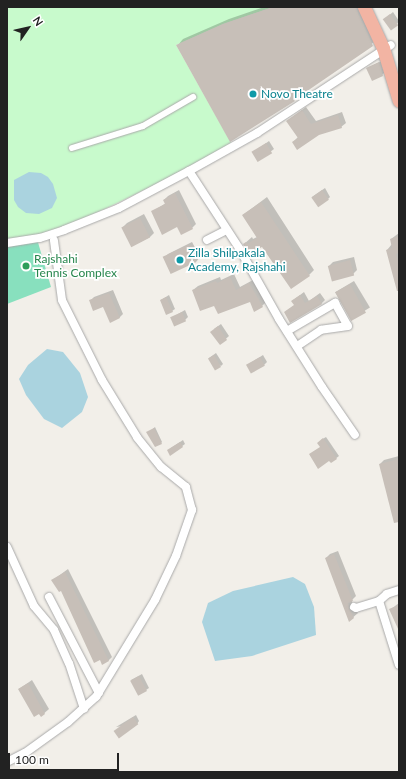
<!DOCTYPE html>
<html>
<head>
<meta charset="utf-8">
<style>
	body { margin:0 }
	#map { position:relative; width:406px; height:779px; overflow:hidden; background:#f2efe9; font-family:Lato,sans-serif }
	div>[style] { position:absolute }
	.park>* { inset:0; background:#c8facc }
	.pitch>* { inset:0; background:#88e0be }
	.water>* { inset:0; background:#aad3df }
	.shadow>* { inset:0; background:#0003; transform-origin:0 0 }
	.building>* { inset:0; background:#c7bfb8; transform-origin:0 0 }
	.roads { filter:drop-shadow(0 0 1px #a9a9a9) drop-shadow(0 0 1px #a9a9a9) }
	.pedestrian>* { height:6px; margin:-3px; padding:0 3px; transform-origin:3px; border-radius:3px; background:#fff }
	.minor>* { height:8px; margin:-4px; padding:0 4px; transform-origin:4px; border-radius:4px; background:#fff }
	.trunk>* { height:13px; margin:-6.5px; padding:0 6.5px; transform-origin:6.5px; border-radius:6.5px; background:#f2b4a3 }
	.dots>* { width:11px; height:11px; translate:-50% -50%; box-sizing:border-box; border:2px solid #fff; border-radius:50% }
	span { translate:-50% -50%; white-space:nowrap; text-align:center; line-height:1.15; -webkit-text-stroke:3.5px #fff; paint-order:stroke }
	.culture-label { font-size:12px; color:#0d838f }
	.left { translate:0 -50%; text-align:left }
	.leisure-label { font-size:12px; color:#27864d }
	.frame { position:absolute; inset:0; border:8px solid #222; pointer-events:none }
	.north { position:absolute; left:8px; top:8px; width:40px; height:40px; -webkit-text-stroke:3px #fff; paint-order:stroke; rotate:56deg; font-size:11px; font-weight:700; line-height:16px; text-align:center; color:#222 }
	.north::after { content:''; display:block; margin:auto; width:14px; height:18px; background:#222; clip-path:polygon(50% 0,100% 100%,50% 72%,0 100%) }
	.scale { position:absolute; left:8px; top:753px; width:111px; height:18px; box-sizing:border-box; border:2px solid #222; border-top:0; padding-left:5px; font-size:12px; line-height:14px; white-space:nowrap; color:#222; -webkit-text-stroke:3px #fff; paint-order:stroke }
</style>
</head>
<body>
<div id="map">
	<div class="park">
		<div style="clip-path:polygon(7px 7px,273px 7px,223px 24px,176px 45px,231px 143px,173px 176px,86px 218px,55px 231px,7px 240px)"></div>
	</div>
	<div class="pitch">
		<div style="clip-path:polygon(37px 239px,51px 287px,7px 304px,7px 244px)"></div>
	</div>
	<div class="water">
		<div style="clip-path:polygon(29px 172px,41px 173px,48px 177px,53px 184px,57px 198px,52px 208px,39px 214px,26px 213px,18px 207px,14px 200px,14px 180px)"></div>
		<div style="clip-path:polygon(47px 349px,63px 352px,80px 373px,88px 397px,82px 412px,62px 428px,44px 419px,26px 395px,19px 379px,28px 365px)"></div>
		<div style="clip-path:polygon(293px 577px,305px 584px,314px 607px,316px 635px,252px 656px,215px 661px,202px 622px,208px 603px,233px 591px)"></div>
	</div>
	<div class="shadow">
		<div style="clip-path:polygon(264px 7px,363px 7px,378px 39px,280px 110px,178px 45px,183px 39px,229px 19px)"></div>
		<div style="clip-path:polygon(393px 12px,399px 21px,397px 24px,387px 17px)"></div>
		<div style="clip-path:polygon(382px 61px,385px 72px,382px 75px,367px 68px)"></div>
		<div style="clip-path:polygon(306px 107px,316px 121px,342px 112px,346px 123px,341px 127px,293px 142px,298px 137px,287px 121px)"></div>
		<div style="clip-path:polygon(269px 141px,274px 149px,258px 161px,255px 151px)"></div>
		<div style="clip-path:polygon(325px 188px,330px 197px,328px 199px,312px 197px)"></div>
		<div style="clip-path:polygon(179px 190px,196px 224px,192px 228px,178px 226px,152px 212px,166px 203px,164px 200px,168px 196px)"></div>
		<div style="clip-path:polygon(267px 197px,314px 270px,309px 275px,263px 245px,244px 244px,252px 237px,253px 239px,257px 237px,243px 215px)"></div>
		<div style="clip-path:polygon(144px 214px,154px 233px,150px 237px,132px 246px,123px 227px,127px 223px)"></div>
		<div style="clip-path:polygon(399px 233px,399px 284px,387px 250px,392px 244px,391px 239px)"></div>
		<div style="clip-path:polygon(192px 242px,200px 257px,196px 262px,164px 258px,168px 254px)"></div>
		<div style="clip-path:polygon(354px 257px,357px 270px,353px 274px,329px 266px,333px 262px)"></div>
		<div style="clip-path:polygon(234px 274px,240px 287px,253px 280px,266px 302px,262px 306px,250px 301px,215px 305px,193px 290px,198px 286px,220px 277px,221px 280px)"></div>
		<div style="left:354px;top:281px;width:31px;height:22px;rotate:59deg"></div>
		<div style="clip-path:polygon(113px 290px,123px 314px,119px 318px,104px 305px,90px 301px,94px 297px)"></div>
		<div style="clip-path:polygon(304px 292px,309px 301px,320px 293px,325px 300px,321px 304px,285px 312px,295px 305px,292px 301px)"></div>
		<div style="clip-path:polygon(169px 295px,175px 309px,172px 311px,161px 300px)"></div>
		<div style="clip-path:polygon(185px 310px,188px 317px,185px 320px,171px 318px)"></div>
		<div style="clip-path:polygon(221px 324px,229px 336px,220px 344px,214px 329px)"></div>
		<div style="clip-path:polygon(216px 353px,223px 364px,221px 366px,209px 358px)"></div>
		<div style="clip-path:polygon(263px 355px,267px 362px,264px 365px,247px 365px)"></div>
		<div style="clip-path:polygon(155px 427px,162px 442px,161px 443px,149px 432px)"></div>
		<div style="clip-path:polygon(326px 437px,339px 456px,331px 462px,321px 447px,321px 440px)"></div>
		<div style="clip-path:polygon(183px 440px,185px 444px,171px 454px,171px 448px)"></div>
		<div style="clip-path:polygon(399px 456px,399px 520px,380px 464px,384px 460px)"></div>
		<div style="clip-path:polygon(338px 551px,356px 596px,352px 600px,352px 603px,358px 613px,350px 620px,326px 558px,330px 554px)"></div>
		<div style="clip-path:polygon(68px 569px,112px 657px,108px 661px,62px 590px,53px 580px)"></div>
		<div style="clip-path:polygon(399px 603px,399px 620px,391px 609px)"></div>
		<div style="clip-path:polygon(142px 674px,149px 688px,146px 690px,131px 680px)"></div>
		<div style="clip-path:polygon(32px 680px,49px 709px,41px 716px,19px 689px)"></div>
		<div style="clip-path:polygon(136px 715px,139px 721px,137px 724px,116px 727px)"></div>
	</div>
	<div class="building">
		<div style="clip-path:polygon(273px 7px,355px 7px,373px 46px,294px 100px,295px 101px,230px 142px,176px 45px,223px 24px)"></div>
		<div style="left:390px;top:14px;width:14px;height:9px;rotate:54deg"></div>
		<div style="clip-path:polygon(379px 62px,383px 76px,372px 81px,366px 68px)"></div>
		<div style="clip-path:polygon(302px 110px,311px 124px,338px 115px,342px 128px,319px 135px,297px 150px,292px 142px,298px 138px,286px 121px)"></div>
		<div style="left:266px;top:143px;width:12px;height:17px;rotate:59deg"></div>
		<div style="left:322px;top:190px;width:12px;height:13px;rotate:55deg"></div>
		<div style="clip-path:polygon(175px 193px,193px 229px,181px 235px,177px 227px,162px 235px,151px 211px,165px 204px,163px 200px)"></div>
		<div style="clip-path:polygon(261px 202px,310px 276px,291px 289px,262px 247px,249px 254px,243px 244px,246px 242px,247px 244px,257px 238px,242px 215px)"></div>
		<div style="left:140px;top:218px;width:22px;height:21px;rotate:63deg"></div>
		<div style="clip-path:polygon(399px 236px,399px 253px,396px 254px,399px 265px,399px 291px,397px 291px,386px 250px,392px 248px,390px 239px)"></div>
		<div style="left:188px;top:245px;width:19px;height:28px;rotate:65deg"></div>
		<div style="left:350px;top:260px;width:16px;height:23px;rotate:75deg"></div>
		<div style="clip-path:polygon(230px 277px,236px 290px,249px 283px,263px 307px,254px 312px,250px 302px,218px 314px,214px 306px,200px 311px,192px 290px,216px 281px,217px 283px)"></div>
		<div style="left:350px;top:284px;width:33px;height:17px;rotate:61deg"></div>
		<div style="clip-path:polygon(109px 293px,120px 318px,110px 323px,103px 307px,93px 311px,89px 300px)"></div>
		<div style="clip-path:polygon(300px 295px,305px 303px,317px 296px,322px 304px,290px 323px,284px 312px,294px 305px,291px 301px)"></div>
		<div style="clip-path:polygon(166px 297px,173px 312px,166px 315px,160px 300px)"></div>
		<div style="left:182px;top:312px;width:10px;height:13px;rotate:66deg"></div>
		<div style="clip-path:polygon(218px 326px,227px 340px,220px 345px,210px 332px)"></div>
		<div style="left:214px;top:355px;width:14px;height:7px;rotate:60deg"></div>
		<div style="left:260px;top:357px;width:10px;height:16px;rotate:61deg"></div>
		<div style="clip-path:polygon(154px 428px,162px 444px,155px 447px,146px 432px)"></div>
		<div style="clip-path:polygon(323px 438px,337px 459px,331px 463px,329px 461px,318px 469px,309px 454px,320px 447px,317px 443px)"></div>
		<div style="clip-path:polygon(180px 442px,183px 447px,170px 456px,167px 450px)"></div>
		<div style="clip-path:polygon(399px 459px,399px 522px,394px 523px,379px 464px)"></div>
		<div style="clip-path:polygon(334px 554px,353px 601px,348px 603px,349px 608px,354px 618px,349px 622px,325px 558px)"></div>
		<div style="clip-path:polygon(65px 572px,109px 661px,102px 665px,100px 660px,94px 663px,61px 591px,59px 592px,51px 580px)"></div>
		<div style="clip-path:polygon(399px 605px,399px 631px,389px 609px)"></div>
		<div style="left:139px;top:676px;width:17px;height:10px;rotate:62deg"></div>
		<div style="clip-path:polygon(28px 683px,45px 714px,41px 717px,39px 714px,34px 717px,18px 689px)"></div>
		<div style="left:133px;top:717px;width:9px;height:24px;rotate:54deg"></div>
	</div>
	<div class="roads">
		<div class="pedestrian">
			<div style="left:72px;top:148px;width:74px;rotate:-17.2deg"></div>
			<div style="left:143px;top:126px;width:58px;rotate:-30.1deg"></div>
		</div>
		<div class="minor">
			<div style="left:189px;top:171px;width:92px;rotate:57deg"></div>
			<div style="left:239px;top:248px;width:81px;rotate:60.6deg"></div>
			<div style="left:279px;top:319px;width:80px;rotate:57.7deg"></div>
			<div style="left:322px;top:387px;width:58px;rotate:55.5deg"></div>
			<div style="left:207px;top:240px;width:22px;rotate:-27deg"></div>
			<div style="left:7px;top:243px;width:33px;rotate:-9deg"></div>
			<div style="left:40px;top:238px;width:25px;rotate:-18deg"></div>
			<div style="left:64px;top:230px;width:59px;rotate:-21.8deg"></div>
			<div style="left:119px;top:208px;width:79px;rotate:-27.9deg"></div>
			<div style="left:189px;top:171px;width:78px;rotate:-29.2deg"></div>
			<div style="left:257px;top:133px;width:160px;rotate:-33.3deg"></div>
			<div style="left:287px;top:331px;width:56px;rotate:-30.3deg"></div>
			<div style="left:335px;top:303px;width:26px;rotate:61deg"></div>
			<div style="left:348px;top:326px;width:27px;rotate:172deg"></div>
			<div style="left:321px;top:330px;width:29px;rotate:146deg"></div>
			<div style="left:7px;top:547px;width:65px;rotate:65.4deg"></div>
			<div style="left:34px;top:606px;width:31px;rotate:50deg"></div>
			<div style="left:54px;top:630px;width:36px;rotate:66deg"></div>
			<div style="left:69px;top:663px;width:48px;rotate:71.9deg"></div>
			<div style="left:399px;top:590px;width:13px;rotate:162deg"></div>
			<div style="left:387px;top:594px;width:11px;rotate:139deg"></div>
			<div style="left:379px;top:601px;width:67px;rotate:72.6deg"></div>
			<div style="left:49px;top:597px;width:108px;rotate:62.5deg"></div>
			<div style="left:354px;top:607px;width:2px;rotate:27deg"></div>
			<div style="left:356px;top:608px;width:24px;rotate:-17deg"></div>
			<div style="left:7px;top:762px;width:20px;rotate:-27deg"></div>
			<div style="left:25px;top:753px;width:53px;rotate:-35.8deg"></div>
			<div style="left:68px;top:722px;width:38px;rotate:-42deg"></div>
			<div style="left:96px;top:697px;width:114px;rotate:-58.7deg"></div>
			<div style="left:155px;top:600px;width:49px;rotate:-64.5deg"></div>
			<div style="left:176px;top:556px;width:49px;rotate:-70.8deg"></div>
			<div style="left:192px;top:510px;width:24px;rotate:-105deg"></div>
			<div style="left:186px;top:487px;width:32px;rotate:-141deg"></div>
			<div style="left:161px;top:467px;width:38px;rotate:-129deg"></div>
			<div style="left:137px;top:437px;width:67px;rotate:-121.6deg"></div>
			<div style="left:102px;top:380px;width:89px;rotate:-116.6deg"></div>
			<div style="left:62px;top:300px;width:60px;rotate:-97.7deg"></div>
		</div>
		<div class="trunk">
			<div style="left:364px;top:7px;width:45px;rotate:65.1deg"></div>
			<div style="left:383px;top:48px;width:55px;rotate:73.2deg"></div>
		</div>
	</div>
	<div class="dots">
		<div style="left:253px;top:94px;background:#0f9aa8"></div>
		<div style="left:180px;top:260px;background:#0f9aa8"></div>
		<div style="left:26px;top:266px;background:#2e9e5b"></div>
	</div>
	<div class="culture-label">
		<span class="left" style="left:261px;top:94px">Novo Theatre</span>
		<span class="left" style="left:188px;top:260px">Zilla Shilpakala<br>Academy, Rajshahi</span>
	</div>
	<div class="leisure-label">
		<span class="left" style="left:34px;top:266px">Rajshahi<br>Tennis Complex</span>
	</div>
	<div class="frame"></div>
	<div class="north">N</div>
	<div class="scale">100 m</div>
</div>
</body>
</html>
